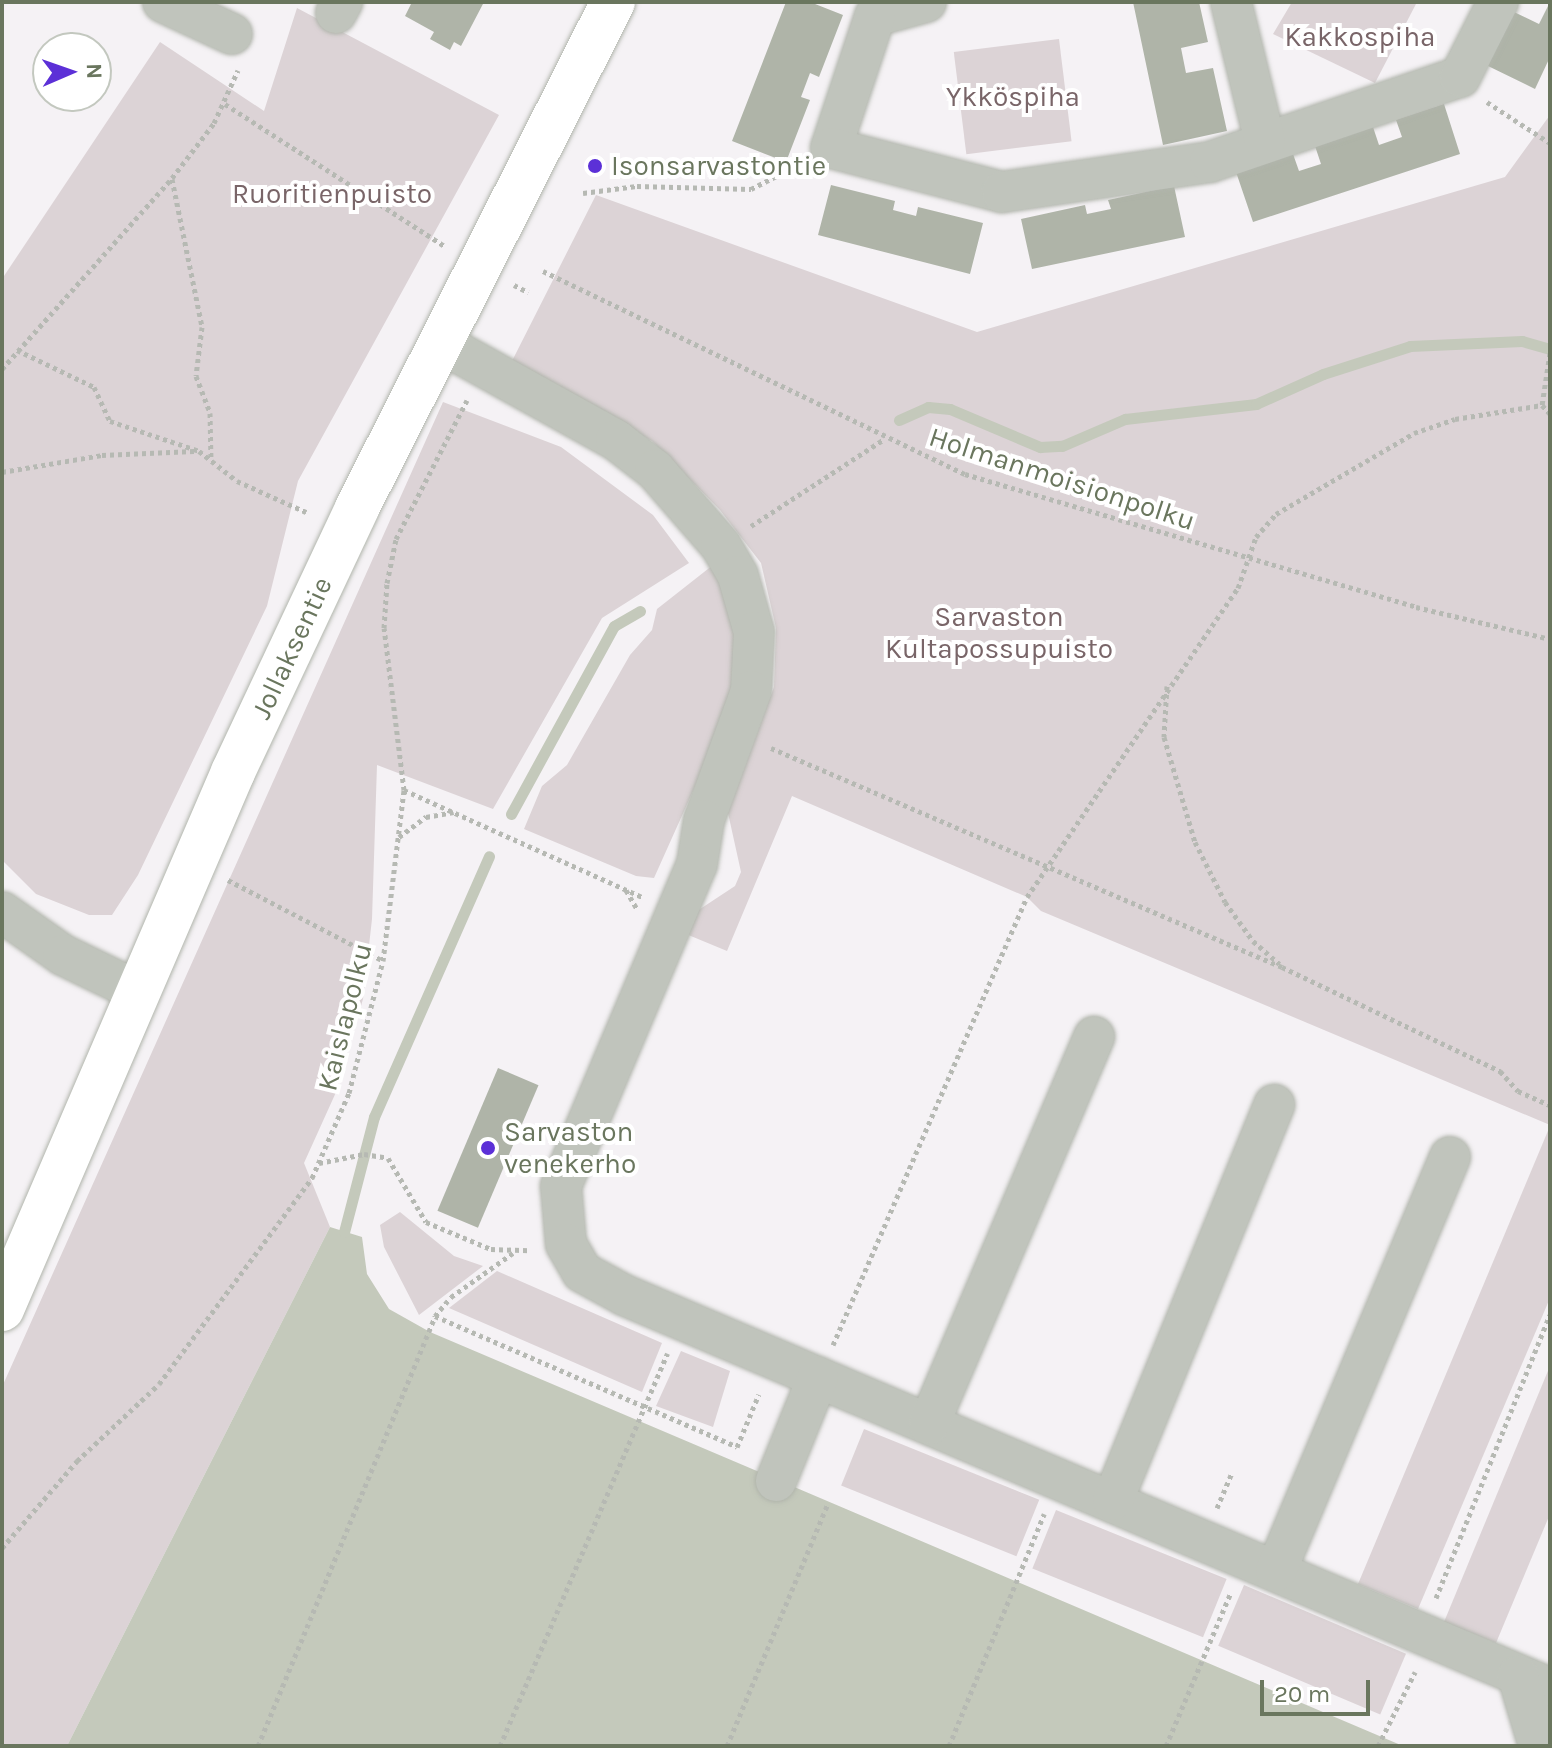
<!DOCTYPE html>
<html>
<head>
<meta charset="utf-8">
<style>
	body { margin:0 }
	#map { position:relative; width:1552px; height:1748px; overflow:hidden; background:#f5f2f5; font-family:Karla,sans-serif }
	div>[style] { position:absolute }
	.green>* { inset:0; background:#dcd3d6; transform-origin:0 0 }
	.water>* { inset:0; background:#c4c9bb }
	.stream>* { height:11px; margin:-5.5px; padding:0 5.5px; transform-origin:5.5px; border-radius:5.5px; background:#c4c9bb }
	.building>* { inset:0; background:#afb4a8; transform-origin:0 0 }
	.path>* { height:5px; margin-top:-2.5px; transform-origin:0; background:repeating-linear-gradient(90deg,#b6b9b3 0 4px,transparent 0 8px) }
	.roads { filter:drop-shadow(0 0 2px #b1b5ac) drop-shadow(0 0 2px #b1b5ac) }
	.minor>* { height:40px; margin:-20px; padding:0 20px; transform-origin:20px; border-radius:20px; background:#c0c4bc }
	.major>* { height:44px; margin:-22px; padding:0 22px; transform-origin:22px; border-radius:22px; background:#fff }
	.dots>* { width:22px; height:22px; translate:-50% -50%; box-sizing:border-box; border:4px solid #fff; border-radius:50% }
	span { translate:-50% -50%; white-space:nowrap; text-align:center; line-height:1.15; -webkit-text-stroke:8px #fff; paint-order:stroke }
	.park-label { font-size:28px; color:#796568 }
	.poi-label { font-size:28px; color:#6a765e }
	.left { translate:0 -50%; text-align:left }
	.street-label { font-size:28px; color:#6a765e }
	.frame { position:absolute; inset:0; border:4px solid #6a765e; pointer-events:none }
	.north { position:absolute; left:32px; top:32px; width:80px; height:80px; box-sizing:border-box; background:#fff; border:2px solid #c3c8bf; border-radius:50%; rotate:88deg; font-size:22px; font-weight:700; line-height:32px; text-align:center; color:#6a765e }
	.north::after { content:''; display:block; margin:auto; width:28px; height:36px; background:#5c30d7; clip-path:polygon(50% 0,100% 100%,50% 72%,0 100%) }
	.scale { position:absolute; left:1260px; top:1680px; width:110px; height:36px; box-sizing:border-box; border:4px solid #6a765e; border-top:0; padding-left:10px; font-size:24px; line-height:28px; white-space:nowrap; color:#6a765e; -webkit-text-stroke:6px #fff; paint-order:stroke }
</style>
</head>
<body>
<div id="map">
	<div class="green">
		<div style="clip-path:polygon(1292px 2px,1417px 2px,1375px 83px,1273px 34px)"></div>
		<div style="clip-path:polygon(297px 8px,499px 115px,298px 481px,267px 606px,138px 875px,112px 915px,89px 915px,36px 894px,2px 860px,2px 279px,160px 42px,264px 111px)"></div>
		<div style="left:1059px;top:39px;width:103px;height:106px;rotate:83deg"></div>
		<div style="clip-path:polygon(1550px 115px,1550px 1125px,1041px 911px,1027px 897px,792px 796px,727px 951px,686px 934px,691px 915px,735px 886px,741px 872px,728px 813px,774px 687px,776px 628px,761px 563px,720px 510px,652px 441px,511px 363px,596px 195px,977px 332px,1505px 177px)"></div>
		<div style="clip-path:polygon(443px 402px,561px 447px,653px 515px,689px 563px,602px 618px,493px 809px,377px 765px,372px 919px,363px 999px,337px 1090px,304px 1163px,330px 1227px,67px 1746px,2px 1746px,2px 1387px)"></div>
		<div style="clip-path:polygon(713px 565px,731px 606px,736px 650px,731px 687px,719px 733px,654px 878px,636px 876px,524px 829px,542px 786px,567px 765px,630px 655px,652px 630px,657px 609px)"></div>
		<div style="clip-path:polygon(1550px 1126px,1550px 1298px,1418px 1609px,1358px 1584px)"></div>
		<div style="clip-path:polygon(400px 1212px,454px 1256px,483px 1266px,419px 1315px,384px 1247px,380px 1225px)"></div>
		<div style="clip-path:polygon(497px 1271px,662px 1343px,642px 1392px,449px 1308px)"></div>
		<div style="clip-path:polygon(681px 1351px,730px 1371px,713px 1427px,656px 1406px)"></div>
		<div style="clip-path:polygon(1550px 1366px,1550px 1514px,1496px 1643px,1444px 1622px)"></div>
		<div style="left:864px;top:1429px;width:189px;height:61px;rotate:22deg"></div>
		<div style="left:1056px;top:1510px;width:184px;height:63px;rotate:22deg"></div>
		<div style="left:1244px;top:1585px;width:176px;height:66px;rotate:23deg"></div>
	</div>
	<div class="water">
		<div style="clip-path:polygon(330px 1227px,362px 1237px,367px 1274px,389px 1309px,430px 1332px,1403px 1746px,67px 1746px)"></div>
	</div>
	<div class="stream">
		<div style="left:899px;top:420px;width:32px;rotate:-24deg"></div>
		<div style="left:928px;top:407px;width:22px;rotate:5deg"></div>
		<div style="left:950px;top:409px;width:98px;rotate:22.9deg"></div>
		<div style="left:1040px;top:447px;width:22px;rotate:-3deg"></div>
		<div style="left:1062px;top:446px;width:69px;rotate:-23.2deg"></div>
		<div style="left:1125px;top:419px;width:132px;rotate:-6.5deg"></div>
		<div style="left:1256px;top:404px;width:73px;rotate:-24.1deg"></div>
		<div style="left:1323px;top:374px;width:91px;rotate:-17.8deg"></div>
		<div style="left:1410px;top:346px;width:112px;rotate:-2.6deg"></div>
		<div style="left:1522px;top:341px;width:29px;rotate:16deg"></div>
		<div style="left:511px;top:814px;width:214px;rotate:-61.3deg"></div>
		<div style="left:614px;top:626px;width:30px;rotate:-30deg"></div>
		<div style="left:344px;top:1232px;width:119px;rotate:-75.4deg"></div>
		<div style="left:374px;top:1117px;width:285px;rotate:-66.2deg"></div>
	</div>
	<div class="building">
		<div style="clip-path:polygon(412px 2px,484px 2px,461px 46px,454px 42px,450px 50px,430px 39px,434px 32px,405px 16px)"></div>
		<div style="clip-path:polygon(786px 2px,810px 2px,843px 15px,819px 77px,810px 73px,801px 97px,810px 100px,786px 162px,732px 141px)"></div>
		<div style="clip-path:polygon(1133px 2px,1199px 2px,1208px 42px,1181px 48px,1186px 73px,1213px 68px,1227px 131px,1163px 145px)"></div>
		<div style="clip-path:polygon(1550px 2px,1550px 57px,1535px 89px,1488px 66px,1514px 12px,1539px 24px)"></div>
		<div style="clip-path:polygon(1444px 104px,1460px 154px,1253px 222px,1236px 172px,1293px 154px,1299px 171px,1321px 164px,1315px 146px,1373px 127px,1379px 145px,1402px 137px,1396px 120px)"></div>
		<div style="clip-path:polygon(831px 185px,895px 201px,893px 210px,916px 216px,918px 207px,983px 223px,970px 274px,818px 235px)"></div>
		<div style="clip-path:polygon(1174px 186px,1185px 237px,1032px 269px,1021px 219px,1085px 205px,1087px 214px,1111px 209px,1108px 200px)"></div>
		<div style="left:498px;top:1068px;width:44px;height:155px;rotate:23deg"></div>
	</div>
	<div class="path">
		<div style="left:1487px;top:102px;width:75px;rotate:33.1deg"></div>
		<div style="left:225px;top:104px;width:263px;rotate:32.9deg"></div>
		<div style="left:172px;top:179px;width:151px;rotate:78.5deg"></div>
		<div style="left:202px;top:327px;width:49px;rotate:97deg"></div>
		<div style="left:196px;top:376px;width:40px;rotate:69deg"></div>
		<div style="left:210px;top:413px;width:47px;rotate:88.8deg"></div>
		<div style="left:583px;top:193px;width:54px;rotate:-7.4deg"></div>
		<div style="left:637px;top:186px;width:114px;rotate:1.5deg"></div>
		<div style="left:751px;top:189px;width:53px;rotate:-27.1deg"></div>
		<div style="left:543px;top:271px;width:468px;rotate:25.7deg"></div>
		<div style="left:965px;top:474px;width:470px;rotate:16.4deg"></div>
		<div style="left:1416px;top:607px;width:138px;rotate:13.4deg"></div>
		<div style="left:514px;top:285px;width:16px;rotate:27deg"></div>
		<div style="left:17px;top:350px;width:85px;rotate:25.7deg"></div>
		<div style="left:94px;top:387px;width:38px;rotate:65deg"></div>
		<div style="left:110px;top:421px;width:94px;rotate:18.6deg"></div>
		<div style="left:199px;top:451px;width:48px;rotate:38.3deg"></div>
		<div style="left:237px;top:481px;width:76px;rotate:24.2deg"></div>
		<div style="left:1550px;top:353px;width:53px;rotate:98.7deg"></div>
		<div style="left:1542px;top:405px;width:12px;rotate:48deg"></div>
		<div style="left:2px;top:369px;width:256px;rotate:-48.3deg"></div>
		<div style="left:172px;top:178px;width:69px;rotate:-52.6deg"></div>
		<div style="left:214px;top:123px;width:58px;rotate:-65.6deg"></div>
		<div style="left:2px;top:472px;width:101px;rotate:-9.6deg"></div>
		<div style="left:102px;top:455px;width:92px;rotate:-2.5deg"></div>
		<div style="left:751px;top:526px;width:158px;rotate:-33.1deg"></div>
		<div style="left:1167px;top:686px;width:51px;rotate:93.4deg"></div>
		<div style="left:1164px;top:737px;width:109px;rotate:73.6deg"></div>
		<div style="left:1195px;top:842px;width:67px;rotate:63.4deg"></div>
		<div style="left:1225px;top:902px;width:48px;rotate:54.3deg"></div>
		<div style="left:1253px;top:941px;width:35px;rotate:41deg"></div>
		<div style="left:771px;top:748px;width:556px;rotate:23.2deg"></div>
		<div style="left:1282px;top:967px;width:242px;rotate:25.5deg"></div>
		<div style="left:1500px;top:1071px;width:27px;rotate:48deg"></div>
		<div style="left:1518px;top:1091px;width:35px;rotate:24deg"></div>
		<div style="left:404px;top:790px;width:263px;rotate:24.2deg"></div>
		<div style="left:399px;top:837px;width:34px;rotate:-37deg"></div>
		<div style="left:426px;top:817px;width:28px;rotate:-10deg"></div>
		<div style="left:228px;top:880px;width:174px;rotate:27.5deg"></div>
		<div style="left:626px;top:890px;width:22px;rotate:60deg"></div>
		<div style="left:319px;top:1163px;width:46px;rotate:-11.3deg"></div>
		<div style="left:364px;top:1154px;width:24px;rotate:9deg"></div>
		<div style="left:388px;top:1158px;width:74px;rotate:59.3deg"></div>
		<div style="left:426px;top:1222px;width:70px;rotate:22.6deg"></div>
		<div style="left:491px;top:1249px;width:38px;rotate:2deg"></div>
		<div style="left:435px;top:1316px;width:25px;rotate:-50deg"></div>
		<div style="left:451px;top:1297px;width:76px;rotate:-35.4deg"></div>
		<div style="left:833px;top:1345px;width:488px;rotate:-66.6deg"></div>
		<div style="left:1027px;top:897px;width:374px;rotate:-55.7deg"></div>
		<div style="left:1238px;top:588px;width:54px;rotate:-70.6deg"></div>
		<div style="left:1256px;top:537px;width:30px;rotate:-49deg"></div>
		<div style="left:1276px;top:514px;width:160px;rotate:-30.4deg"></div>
		<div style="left:1414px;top:433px;width:43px;rotate:-18.9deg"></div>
		<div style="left:1455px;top:419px;width:88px;rotate:-9.1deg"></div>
		<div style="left:1217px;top:1508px;width:39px;rotate:-67deg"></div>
		<div style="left:2px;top:1548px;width:115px;rotate:-49.2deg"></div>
		<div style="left:77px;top:1461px;width:112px;rotate:-43.2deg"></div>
		<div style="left:159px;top:1384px;width:257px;rotate:-53.4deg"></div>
		<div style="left:312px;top:1178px;width:93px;rotate:-66.5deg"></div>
		<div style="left:349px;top:1093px;width:136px;rotate:-75.6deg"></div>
		<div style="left:383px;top:961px;width:172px;rotate:-83deg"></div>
		<div style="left:404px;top:790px;width:163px;rotate:-97deg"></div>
		<div style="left:384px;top:628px;width:45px;rotate:-86.2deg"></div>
		<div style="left:387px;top:583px;width:45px;rotate:-78.4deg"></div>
		<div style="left:396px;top:539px;width:156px;rotate:-62.9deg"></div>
		<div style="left:1436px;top:1598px;width:305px;rotate:-68.1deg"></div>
		<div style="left:258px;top:1746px;width:465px;rotate:-67.6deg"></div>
		<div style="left:435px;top:1316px;width:329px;rotate:23.4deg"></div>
		<div style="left:737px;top:1447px;width:57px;rotate:-67.5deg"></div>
		<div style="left:500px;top:1746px;width:427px;rotate:-66.9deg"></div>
		<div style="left:727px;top:1746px;width:263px;rotate:-67.4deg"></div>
		<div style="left:949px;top:1746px;width:251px;rotate:-67.7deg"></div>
		<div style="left:1166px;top:1746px;width:167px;rotate:-67.1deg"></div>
		<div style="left:1378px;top:1746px;width:83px;rotate:-63.4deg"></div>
	</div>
	<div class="roads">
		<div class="minor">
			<div style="left:163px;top:2px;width:76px;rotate:24.9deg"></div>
			<div style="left:926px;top:2px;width:53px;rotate:164.6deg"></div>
			<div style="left:875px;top:16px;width:139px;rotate:108.4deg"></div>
			<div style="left:831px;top:148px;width:177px;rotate:14.4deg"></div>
			<div style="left:1002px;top:192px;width:210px;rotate:-8.2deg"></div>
			<div style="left:1210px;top:162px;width:264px;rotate:-18.8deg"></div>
			<div style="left:1460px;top:77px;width:84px;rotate:-63.1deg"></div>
			<div style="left:1231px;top:2px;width:143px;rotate:76.3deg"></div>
			<div style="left:336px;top:13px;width:13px;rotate:-61deg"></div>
			<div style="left:441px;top:343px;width:200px;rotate:29deg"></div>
			<div style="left:616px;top:440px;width:49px;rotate:37.6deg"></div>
			<div style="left:655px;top:470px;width:101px;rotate:49deg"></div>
			<div style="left:721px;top:546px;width:34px;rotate:60deg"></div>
			<div style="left:738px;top:576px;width:58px;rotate:74.1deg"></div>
			<div style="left:754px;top:632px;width:59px;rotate:92.9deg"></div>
			<div style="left:751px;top:691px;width:137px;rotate:110deg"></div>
			<div style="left:704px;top:820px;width:45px;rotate:99deg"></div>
			<div style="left:697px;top:864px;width:350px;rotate:112.9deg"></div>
			<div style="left:561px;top:1186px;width:58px;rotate:85.1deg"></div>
			<div style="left:566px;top:1244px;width:32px;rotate:60deg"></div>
			<div style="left:582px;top:1272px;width:48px;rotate:28.7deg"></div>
			<div style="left:624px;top:1295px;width:1006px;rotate:23deg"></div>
			<div style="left:2px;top:912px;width:75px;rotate:35.2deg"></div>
			<div style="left:63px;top:955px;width:82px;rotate:25.9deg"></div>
			<div style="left:929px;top:1424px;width:421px;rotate:-66.9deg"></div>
			<div style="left:776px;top:1481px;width:112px;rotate:-68deg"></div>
			<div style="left:1113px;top:1500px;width:427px;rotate:-67.8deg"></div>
			<div style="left:1276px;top:1571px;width:449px;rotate:-67.2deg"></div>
			<div style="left:1518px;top:1676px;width:73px;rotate:73.3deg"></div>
		</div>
		<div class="major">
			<div style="left:2px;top:1309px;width:585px;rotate:-66.72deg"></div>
			<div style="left:233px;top:772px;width:292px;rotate:-64.8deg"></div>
			<div style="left:357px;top:508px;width:567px;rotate:-63.16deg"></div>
		</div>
	</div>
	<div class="dots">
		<div style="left:595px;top:166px;background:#5c30d7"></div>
		<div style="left:488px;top:1148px;background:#5c30d7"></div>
	</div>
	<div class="park-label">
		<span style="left:1360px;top:37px">Kakkospiha</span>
		<span style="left:1013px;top:97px">Ykköspiha</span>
		<span style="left:332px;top:194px">Ruoritienpuisto</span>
		<span style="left:999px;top:633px">Sarvaston<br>Kultapossupuisto</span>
	</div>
	<div class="poi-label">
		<span class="left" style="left:611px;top:166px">Isonsarvastontie</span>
		<span class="left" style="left:504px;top:1148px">Sarvaston<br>venekerho</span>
	</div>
	<div class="street-label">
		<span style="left:1062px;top:479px;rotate:18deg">Holmanmoisionpolku</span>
		<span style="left:292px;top:648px;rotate:-65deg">Jollaksentie</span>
		<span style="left:345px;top:1017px;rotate:-76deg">Kaislapolku</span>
	</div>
	<div class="frame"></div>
	<div class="north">N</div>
	<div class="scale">20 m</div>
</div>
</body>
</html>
